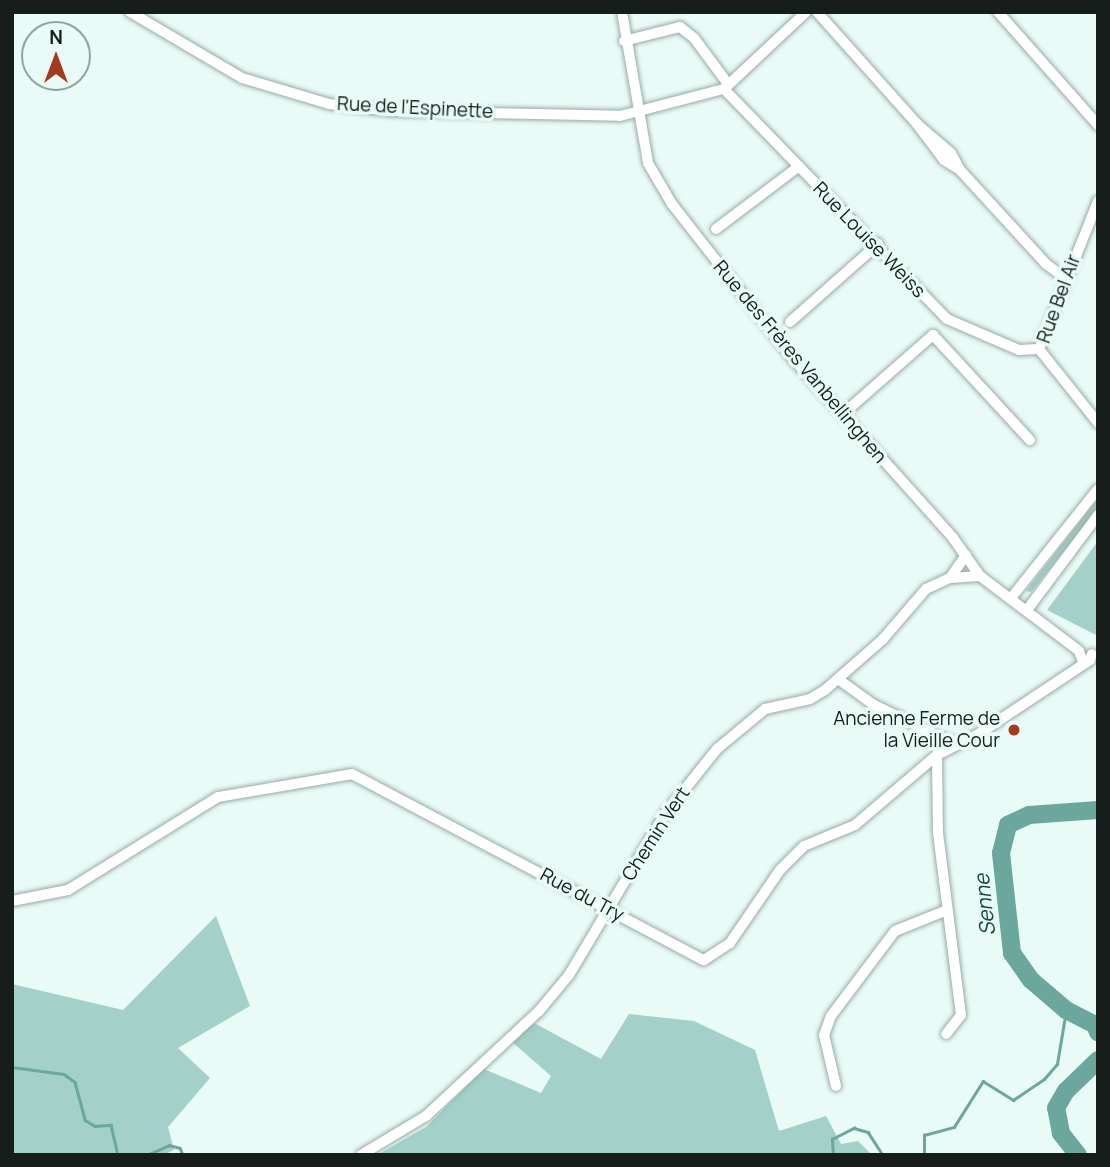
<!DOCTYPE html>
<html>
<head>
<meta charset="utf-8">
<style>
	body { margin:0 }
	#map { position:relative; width:1110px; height:1167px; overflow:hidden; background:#e8fbf7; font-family:Manrope,sans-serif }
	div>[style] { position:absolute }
	.green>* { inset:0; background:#a3d0c8 }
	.stream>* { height:2.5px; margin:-1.25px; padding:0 1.25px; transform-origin:1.25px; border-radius:1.25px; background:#6ba79d }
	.river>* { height:18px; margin:-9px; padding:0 9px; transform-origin:9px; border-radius:9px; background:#6ba79d }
	.roads { filter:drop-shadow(0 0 2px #99aaa7) drop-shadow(0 0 2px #99aaa7) }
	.minor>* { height:10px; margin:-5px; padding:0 5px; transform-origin:5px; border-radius:5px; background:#fff }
	.dots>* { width:19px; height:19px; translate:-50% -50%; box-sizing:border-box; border:4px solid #e8fbf7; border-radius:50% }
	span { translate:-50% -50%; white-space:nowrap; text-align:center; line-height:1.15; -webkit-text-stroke:7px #e8fbf7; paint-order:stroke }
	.street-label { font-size:19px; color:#161d1b }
	.poi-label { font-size:19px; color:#161d1b }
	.right { translate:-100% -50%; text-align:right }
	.water-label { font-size:21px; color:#154a43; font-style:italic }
	.frame { position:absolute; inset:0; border:14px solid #161d1b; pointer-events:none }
	.north { position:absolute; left:21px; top:21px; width:70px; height:70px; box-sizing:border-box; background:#e8fbf7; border:2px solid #94a29f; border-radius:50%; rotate:0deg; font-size:19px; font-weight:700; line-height:28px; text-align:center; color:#161d1b }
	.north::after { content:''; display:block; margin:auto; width:24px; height:32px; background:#a23a1d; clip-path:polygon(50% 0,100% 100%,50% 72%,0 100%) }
</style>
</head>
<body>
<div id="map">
	<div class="green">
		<div style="clip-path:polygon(1098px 498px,1098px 509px,1031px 592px,1026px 591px)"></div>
		<div style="clip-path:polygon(1098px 541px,1098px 636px,1047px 610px)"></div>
		<div style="clip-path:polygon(216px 916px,250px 1006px,178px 1048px,210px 1078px,168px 1127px,174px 1150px,163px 1155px,12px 1155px,12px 984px,123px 1010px)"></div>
		<div style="clip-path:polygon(629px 1014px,694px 1021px,755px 1050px,779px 1131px,826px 1116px,841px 1144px,858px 1141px,872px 1155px,377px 1155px,426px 1127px,484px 1069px,541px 1093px,551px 1076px,512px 1042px,534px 1023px,601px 1059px)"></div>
	</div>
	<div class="stream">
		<div style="left:12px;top:1067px;width:52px;rotate:7.7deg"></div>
		<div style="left:64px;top:1074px;width:14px;rotate:36deg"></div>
		<div style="left:75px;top:1082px;width:39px;rotate:75deg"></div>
		<div style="left:85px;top:1120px;width:12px;rotate:31deg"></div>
		<div style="left:95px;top:1126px;width:16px;rotate:-4deg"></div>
		<div style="left:111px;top:1125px;width:31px;rotate:77deg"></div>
		<div style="left:147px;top:1155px;width:24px;rotate:-24deg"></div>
		<div style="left:169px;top:1145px;width:11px;rotate:15deg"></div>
		<div style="left:180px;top:1148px;width:8px;rotate:67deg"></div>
		<div style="left:833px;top:1155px;width:16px;rotate:-94deg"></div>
		<div style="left:832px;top:1139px;width:25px;rotate:-27deg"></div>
		<div style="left:854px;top:1128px;width:15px;rotate:16deg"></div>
		<div style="left:868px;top:1132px;width:27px;rotate:57deg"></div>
		<div style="left:924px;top:1155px;width:20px;rotate:-90deg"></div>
		<div style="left:924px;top:1135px;width:31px;rotate:-15deg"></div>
		<div style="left:954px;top:1127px;width:54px;rotate:-57.8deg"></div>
		<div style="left:983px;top:1081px;width:36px;rotate:32deg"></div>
		<div style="left:1013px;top:1100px;width:37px;rotate:-34deg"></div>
		<div style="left:1044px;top:1079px;width:20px;rotate:-49deg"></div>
		<div style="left:1057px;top:1064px;width:55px;rotate:-80.5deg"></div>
	</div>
	<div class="river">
		<div style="left:1098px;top:810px;width:69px;rotate:175.9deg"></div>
		<div style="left:1029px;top:815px;width:23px;rotate:155deg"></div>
		<div style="left:1008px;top:825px;width:29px;rotate:104deg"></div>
		<div style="left:1001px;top:853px;width:101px;rotate:83.7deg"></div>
		<div style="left:1012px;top:953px;width:33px;rotate:55deg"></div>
		<div style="left:1031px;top:980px;width:46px;rotate:40.6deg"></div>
		<div style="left:1066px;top:1010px;width:33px;rotate:27deg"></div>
		<div style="left:1095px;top:1025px;width:8px;rotate:67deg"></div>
		<div style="left:1078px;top:1155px;width:28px;rotate:-128deg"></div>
		<div style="left:1061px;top:1133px;width:25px;rotate:-101deg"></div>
		<div style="left:1056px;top:1108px;width:20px;rotate:-60deg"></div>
		<div style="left:1066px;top:1091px;width:45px;rotate:-44.1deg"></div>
	</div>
	<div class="roads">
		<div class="minor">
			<div style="left:130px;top:12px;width:130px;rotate:30.5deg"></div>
			<div style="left:242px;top:78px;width:91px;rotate:16.6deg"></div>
			<div style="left:329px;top:104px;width:61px;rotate:6.5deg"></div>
			<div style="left:390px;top:111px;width:230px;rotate:1.2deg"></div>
			<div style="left:620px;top:116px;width:107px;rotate:-14.6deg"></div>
			<div style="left:724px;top:89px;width:112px;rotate:-43.2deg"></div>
			<div style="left:622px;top:12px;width:153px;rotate:80.2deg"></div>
			<div style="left:648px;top:163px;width:48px;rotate:59.7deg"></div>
			<div style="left:672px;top:204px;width:198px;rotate:52deg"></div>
			<div style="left:794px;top:360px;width:239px;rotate:48.2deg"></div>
			<div style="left:953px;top:538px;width:47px;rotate:54.6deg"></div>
			<div style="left:980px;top:576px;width:124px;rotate:37.1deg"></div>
			<div style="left:1079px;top:651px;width:12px;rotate:70deg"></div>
			<div style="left:817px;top:12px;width:150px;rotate:48.2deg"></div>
			<div style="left:998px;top:12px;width:151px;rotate:48.5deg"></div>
			<div style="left:624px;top:41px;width:58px;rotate:-14deg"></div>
			<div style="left:680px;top:27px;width:18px;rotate:38deg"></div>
			<div style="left:694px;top:38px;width:57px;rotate:53.5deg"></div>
			<div style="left:724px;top:89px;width:320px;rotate:45.9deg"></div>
			<div style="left:947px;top:319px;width:78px;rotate:23.3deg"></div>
			<div style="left:1019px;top:350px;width:20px;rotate:-3deg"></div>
			<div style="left:960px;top:170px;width:19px;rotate:-118deg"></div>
			<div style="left:951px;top:153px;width:45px;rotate:-139.5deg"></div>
			<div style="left:917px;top:124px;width:45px;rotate:53.1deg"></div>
			<div style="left:944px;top:160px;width:19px;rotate:32deg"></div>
			<div style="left:960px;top:170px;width:127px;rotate:47.5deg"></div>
			<div style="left:1046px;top:264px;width:26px;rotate:36deg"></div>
			<div style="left:1098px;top:201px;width:159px;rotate:111.7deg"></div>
			<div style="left:1039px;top:349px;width:95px;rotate:51.4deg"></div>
			<div style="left:716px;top:229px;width:103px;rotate:-37.1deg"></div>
			<div style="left:790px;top:322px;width:118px;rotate:-41.6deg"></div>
			<div style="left:843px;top:414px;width:120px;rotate:-41.3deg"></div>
			<div style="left:933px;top:335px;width:143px;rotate:47.3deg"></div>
			<div style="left:950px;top:578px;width:28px;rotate:-55deg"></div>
			<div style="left:1011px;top:598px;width:139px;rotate:-51.4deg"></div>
			<div style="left:1027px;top:610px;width:119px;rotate:-53.2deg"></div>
			<div style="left:838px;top:679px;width:44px;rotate:35.8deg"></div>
			<div style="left:874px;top:705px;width:90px;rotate:25.7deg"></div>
			<div style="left:937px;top:755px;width:78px;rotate:89.3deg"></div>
			<div style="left:938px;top:833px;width:183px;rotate:82.8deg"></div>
			<div style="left:961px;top:1015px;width:24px;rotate:128deg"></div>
			<div style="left:12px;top:901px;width:57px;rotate:-11.1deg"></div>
			<div style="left:68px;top:890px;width:176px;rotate:-31.8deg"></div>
			<div style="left:218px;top:797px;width:136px;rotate:-9.7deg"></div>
			<div style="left:352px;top:774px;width:398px;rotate:27.9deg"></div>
			<div style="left:704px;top:960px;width:31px;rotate:-33deg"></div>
			<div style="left:730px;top:943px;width:88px;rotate:-55.6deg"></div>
			<div style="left:780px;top:870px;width:34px;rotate:-45deg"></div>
			<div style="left:804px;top:846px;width:55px;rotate:-22.4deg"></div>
			<div style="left:855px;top:825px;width:108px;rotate:-40.5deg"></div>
			<div style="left:937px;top:755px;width:45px;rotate:-26.6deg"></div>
			<div style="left:977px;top:735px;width:136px;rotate:-33.6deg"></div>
			<div style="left:1090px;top:660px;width:6px;rotate:-72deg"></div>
			<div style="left:836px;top:1086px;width:52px;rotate:-103.2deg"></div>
			<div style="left:824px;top:1035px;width:20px;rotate:-70deg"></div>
			<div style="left:831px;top:1016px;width:106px;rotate:-53deg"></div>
			<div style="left:895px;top:931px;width:56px;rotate:-22deg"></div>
			<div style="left:361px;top:1155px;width:76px;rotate:-31deg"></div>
			<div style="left:426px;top:1116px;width:154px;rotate:-42.9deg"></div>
			<div style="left:539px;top:1011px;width:47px;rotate:-50.2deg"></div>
			<div style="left:569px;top:975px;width:187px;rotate:-59.2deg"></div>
			<div style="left:665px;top:814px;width:83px;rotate:-51.3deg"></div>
			<div style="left:717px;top:749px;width:62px;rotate:-39.8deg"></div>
			<div style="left:765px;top:709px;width:46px;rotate:-12.5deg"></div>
			<div style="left:810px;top:699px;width:17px;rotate:-31deg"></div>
			<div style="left:825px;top:690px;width:77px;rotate:-41.3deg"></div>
			<div style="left:883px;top:639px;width:66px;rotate:-49.3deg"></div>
			<div style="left:926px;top:589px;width:26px;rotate:-25deg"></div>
			<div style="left:950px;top:578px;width:30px;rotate:-4deg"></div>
		</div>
	</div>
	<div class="dots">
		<div style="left:1014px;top:730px;background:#a23a1d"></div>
	</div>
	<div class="street-label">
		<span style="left:415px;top:108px;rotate:3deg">Rue de l'Espinette</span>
		<span style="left:869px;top:240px;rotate:46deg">Rue Louise Weiss</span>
		<span style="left:1059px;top:299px;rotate:-70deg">Rue Bel Air</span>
		<span style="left:800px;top:362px;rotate:50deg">Rue des Frères Vanbellinghen</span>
		<span style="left:656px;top:834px;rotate:-57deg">Chemin Vert</span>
		<span style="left:582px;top:895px;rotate:28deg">Rue du Try</span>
	</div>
	<div class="poi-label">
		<span class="right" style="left:1000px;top:730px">Ancienne Ferme de<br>la Vieille Cour</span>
	</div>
	<div class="water-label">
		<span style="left:984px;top:905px;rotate:-96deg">Senne</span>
	</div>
	<div class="frame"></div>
	<div class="north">N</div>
</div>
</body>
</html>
